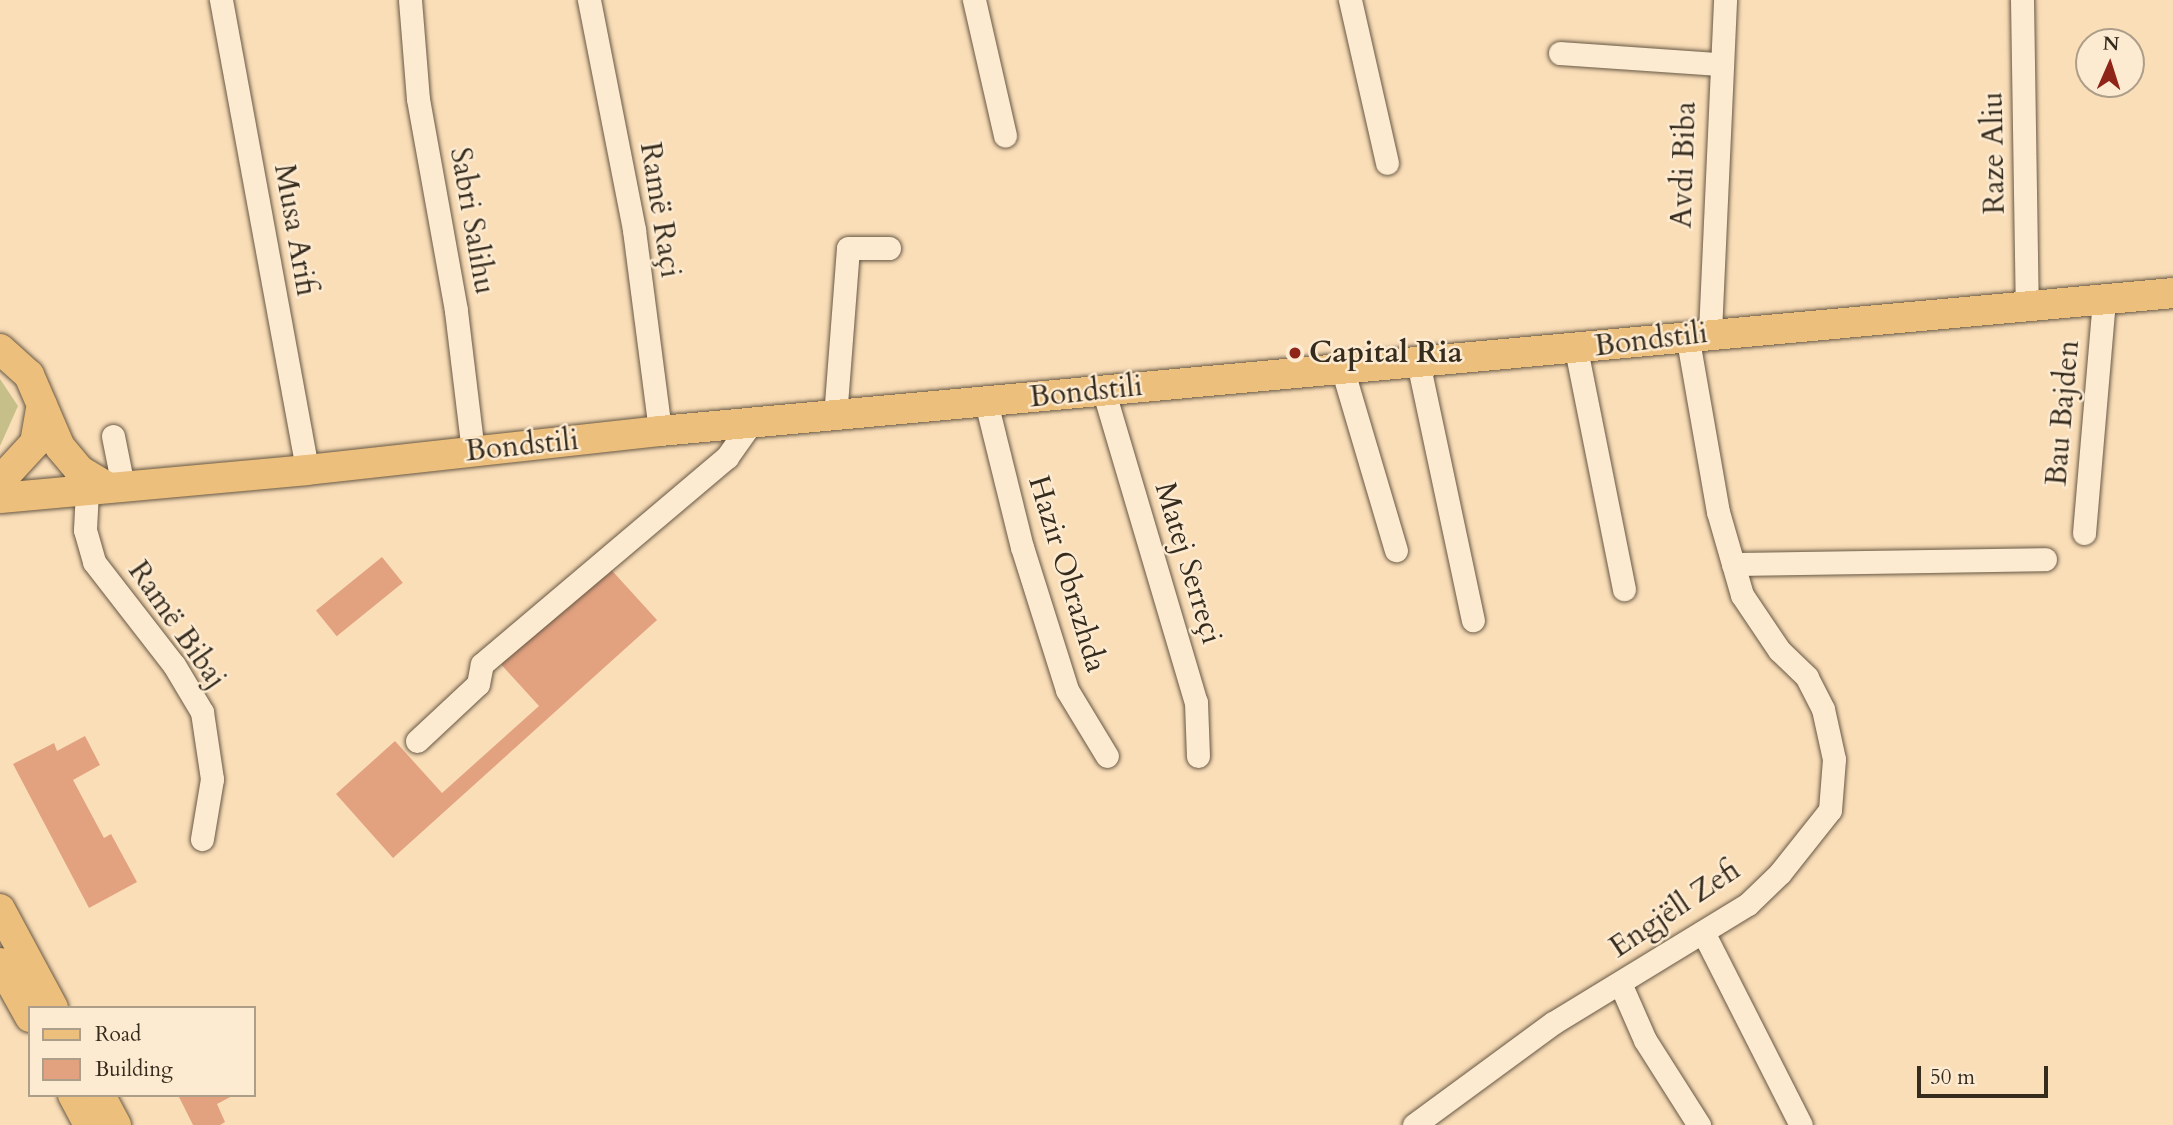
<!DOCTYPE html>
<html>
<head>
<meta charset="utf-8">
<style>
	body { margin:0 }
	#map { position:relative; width:2173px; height:1125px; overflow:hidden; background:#fadeb8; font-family:Cardo,serif }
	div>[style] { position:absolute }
	.green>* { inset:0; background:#c6bf89 }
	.building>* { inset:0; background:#e2a280; transform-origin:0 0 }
	.roads { filter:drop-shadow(0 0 2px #675844) drop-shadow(0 0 2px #675844) }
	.minor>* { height:23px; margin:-11.5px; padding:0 11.5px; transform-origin:11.5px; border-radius:11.5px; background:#fcead1 }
	.major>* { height:30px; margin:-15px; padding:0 15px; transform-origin:15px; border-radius:15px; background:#edbf7c }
	.dots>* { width:19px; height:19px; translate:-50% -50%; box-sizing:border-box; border:4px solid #fcead1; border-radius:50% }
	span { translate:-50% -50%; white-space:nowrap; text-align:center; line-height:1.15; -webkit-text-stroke:5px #fcead1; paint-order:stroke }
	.street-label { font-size:30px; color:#362c1e }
	.poi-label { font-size:30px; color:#362c1e; font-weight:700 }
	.left { translate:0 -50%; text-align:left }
	.legend { position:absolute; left:28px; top:1006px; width:228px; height:91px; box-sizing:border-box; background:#fcead1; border:2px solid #ad9e89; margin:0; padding:9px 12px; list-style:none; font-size:21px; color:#362c1e }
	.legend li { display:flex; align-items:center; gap:14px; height:35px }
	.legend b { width:35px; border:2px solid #ad9e89 }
	.north { position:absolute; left:2075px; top:28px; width:70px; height:70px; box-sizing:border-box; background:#fcead1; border:2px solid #ad9e89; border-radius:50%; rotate:3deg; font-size:19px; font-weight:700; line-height:28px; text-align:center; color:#362c1e }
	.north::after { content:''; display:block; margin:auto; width:24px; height:32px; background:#8f2418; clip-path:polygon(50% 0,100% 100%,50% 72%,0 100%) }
	.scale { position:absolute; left:1917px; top:1066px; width:131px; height:32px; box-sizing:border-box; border:4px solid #362c1e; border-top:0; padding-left:9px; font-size:21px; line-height:24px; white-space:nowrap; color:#362c1e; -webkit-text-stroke:5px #fcead1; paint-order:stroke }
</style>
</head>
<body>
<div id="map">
	<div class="green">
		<div style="clip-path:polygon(0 379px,18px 406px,0 446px)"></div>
	</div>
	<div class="building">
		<div style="left:382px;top:557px;width:33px;height:85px;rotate:51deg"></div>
		<div style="clip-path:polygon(606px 564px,657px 620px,393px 858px,336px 794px,395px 741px,442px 793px,539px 706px,498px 661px)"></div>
		<div style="clip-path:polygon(85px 736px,100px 765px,73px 780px,104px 838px,111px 834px,137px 882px,89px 908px,13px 764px,54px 743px,57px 751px)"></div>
		<div style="clip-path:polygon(178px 1095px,234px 1095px,217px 1104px,225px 1122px,220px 1125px,193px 1125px)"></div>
	</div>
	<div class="roads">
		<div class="minor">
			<div style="left:221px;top:0;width:478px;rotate:79.6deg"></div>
			<div style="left:410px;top:0;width:99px;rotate:85.4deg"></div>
			<div style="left:418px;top:99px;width:215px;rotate:79.8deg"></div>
			<div style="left:456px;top:311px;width:142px;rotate:83.1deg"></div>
			<div style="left:589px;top:0;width:234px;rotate:78.9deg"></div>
			<div style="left:634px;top:230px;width:203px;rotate:82.6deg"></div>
			<div style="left:974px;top:0;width:139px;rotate:77.1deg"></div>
			<div style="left:1350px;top:0;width:167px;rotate:77.2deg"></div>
			<div style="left:2022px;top:0;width:305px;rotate:89.1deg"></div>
			<div style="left:1560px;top:53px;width:159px;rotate:4deg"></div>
			<div style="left:1710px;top:332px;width:332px;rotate:-87.4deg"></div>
			<div style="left:1576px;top:349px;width:245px;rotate:78.7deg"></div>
			<div style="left:1418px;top:362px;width:264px;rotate:78deg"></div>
			<div style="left:1342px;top:368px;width:190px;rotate:73.5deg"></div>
			<div style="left:1103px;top:389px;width:327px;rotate:73.5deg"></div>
			<div style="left:1196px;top:702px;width:54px;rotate:87.9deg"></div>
			<div style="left:986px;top:402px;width:149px;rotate:76.1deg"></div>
			<div style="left:1022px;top:547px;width:150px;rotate:72.5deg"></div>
			<div style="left:1067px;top:690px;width:77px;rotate:58.8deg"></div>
			<div style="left:835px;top:417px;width:169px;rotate:-85.6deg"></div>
			<div style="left:848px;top:248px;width:41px"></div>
			<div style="left:113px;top:436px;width:51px;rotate:78.7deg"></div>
			<div style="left:87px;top:490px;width:40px;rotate:92.9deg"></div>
			<div style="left:85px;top:530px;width:33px;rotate:74deg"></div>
			<div style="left:94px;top:562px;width:130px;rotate:52.2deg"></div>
			<div style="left:174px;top:665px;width:55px;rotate:59.2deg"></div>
			<div style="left:202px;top:712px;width:68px;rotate:81.5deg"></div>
			<div style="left:212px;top:779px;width:61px;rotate:99.5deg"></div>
			<div style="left:2084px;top:533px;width:236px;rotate:-85.1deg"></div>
			<div style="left:1733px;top:564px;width:312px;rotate:-0.9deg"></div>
			<div style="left:417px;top:741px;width:83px;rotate:-43.1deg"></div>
			<div style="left:478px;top:684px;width:20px;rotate:-79deg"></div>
			<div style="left:482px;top:664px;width:321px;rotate:-40.2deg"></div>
			<div style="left:727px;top:457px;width:42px;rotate:-54.8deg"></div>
			<div style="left:1703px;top:932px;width:216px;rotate:63.1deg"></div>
			<div style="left:1620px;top:983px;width:62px;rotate:66.3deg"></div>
			<div style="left:1645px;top:1040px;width:101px;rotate:57.6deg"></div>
			<div style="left:1414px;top:1125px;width:172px;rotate:-36.3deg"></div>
			<div style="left:1553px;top:1023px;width:228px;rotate:-31.4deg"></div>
			<div style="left:1748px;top:904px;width:45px;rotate:-44.1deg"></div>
			<div style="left:1780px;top:873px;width:80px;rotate:-51.6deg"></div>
			<div style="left:1830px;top:810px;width:51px;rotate:-85.5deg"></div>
			<div style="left:1834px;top:759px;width:51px;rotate:-102.4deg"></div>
			<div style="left:1823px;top:709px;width:36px;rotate:-117deg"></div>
			<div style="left:1807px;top:677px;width:39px;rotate:-136deg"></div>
			<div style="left:1779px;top:650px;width:66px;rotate:-123.9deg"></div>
			<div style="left:1742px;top:595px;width:86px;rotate:-106.1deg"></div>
			<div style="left:1718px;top:512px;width:180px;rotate:-99.9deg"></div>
		</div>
		<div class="major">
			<div style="left:0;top:349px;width:39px;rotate:42deg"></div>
			<div style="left:29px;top:375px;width:78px;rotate:66.7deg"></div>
			<div style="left:60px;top:447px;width:30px;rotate:50deg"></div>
			<div style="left:79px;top:470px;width:35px;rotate:31deg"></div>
			<div style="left:0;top:481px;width:52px;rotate:-47.4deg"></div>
			<div style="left:35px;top:443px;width:39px;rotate:-80deg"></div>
			<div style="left:0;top:498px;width:308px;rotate:-5.2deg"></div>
			<div style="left:307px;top:470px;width:355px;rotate:-6.3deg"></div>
			<div style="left:660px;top:431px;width:1519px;rotate:-5.21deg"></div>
			<div style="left:0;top:909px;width:112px;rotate:61.8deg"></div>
			<div style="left:0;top:963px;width:62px;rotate:60.9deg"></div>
			<div style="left:73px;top:1095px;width:34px;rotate:62deg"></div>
			<div style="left:100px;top:1095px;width:34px;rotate:62deg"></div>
		</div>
	</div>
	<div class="dots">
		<div style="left:1295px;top:353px;background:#8f2418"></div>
	</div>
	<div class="street-label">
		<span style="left:1994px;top:153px;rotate:-91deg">Raze Aliu</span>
		<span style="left:1684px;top:165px;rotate:-88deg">Avdi Biba</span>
		<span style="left:660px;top:210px;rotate:81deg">Ramë Raçi</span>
		<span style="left:472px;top:221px;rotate:80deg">Sabri Salihu</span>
		<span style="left:295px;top:230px;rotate:80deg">Musa Arifi</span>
		<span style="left:1651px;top:340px;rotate:-7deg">Bondstili</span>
		<span style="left:1086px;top:392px;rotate:-6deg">Bondstili</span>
		<span style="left:2063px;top:413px;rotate:-85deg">Bau Bajden</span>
		<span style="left:522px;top:446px;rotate:-6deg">Bondstili</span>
		<span style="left:1188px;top:563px;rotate:73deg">Matej Serreçi</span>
		<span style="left:1067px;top:574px;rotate:73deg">Hazir Obrazhda</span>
		<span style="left:177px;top:625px;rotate:55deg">Ramë Bibaj</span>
		<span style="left:1675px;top:909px;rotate:-34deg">Engjëll Zefi</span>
	</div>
	<div class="poi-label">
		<span class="left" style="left:1309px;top:353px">Capital Ria</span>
	</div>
	<ul class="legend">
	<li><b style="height:9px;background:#edbf7c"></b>Road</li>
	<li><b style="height:19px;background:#e2a280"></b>Building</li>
	</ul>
	<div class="north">N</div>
	<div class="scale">50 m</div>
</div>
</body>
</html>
